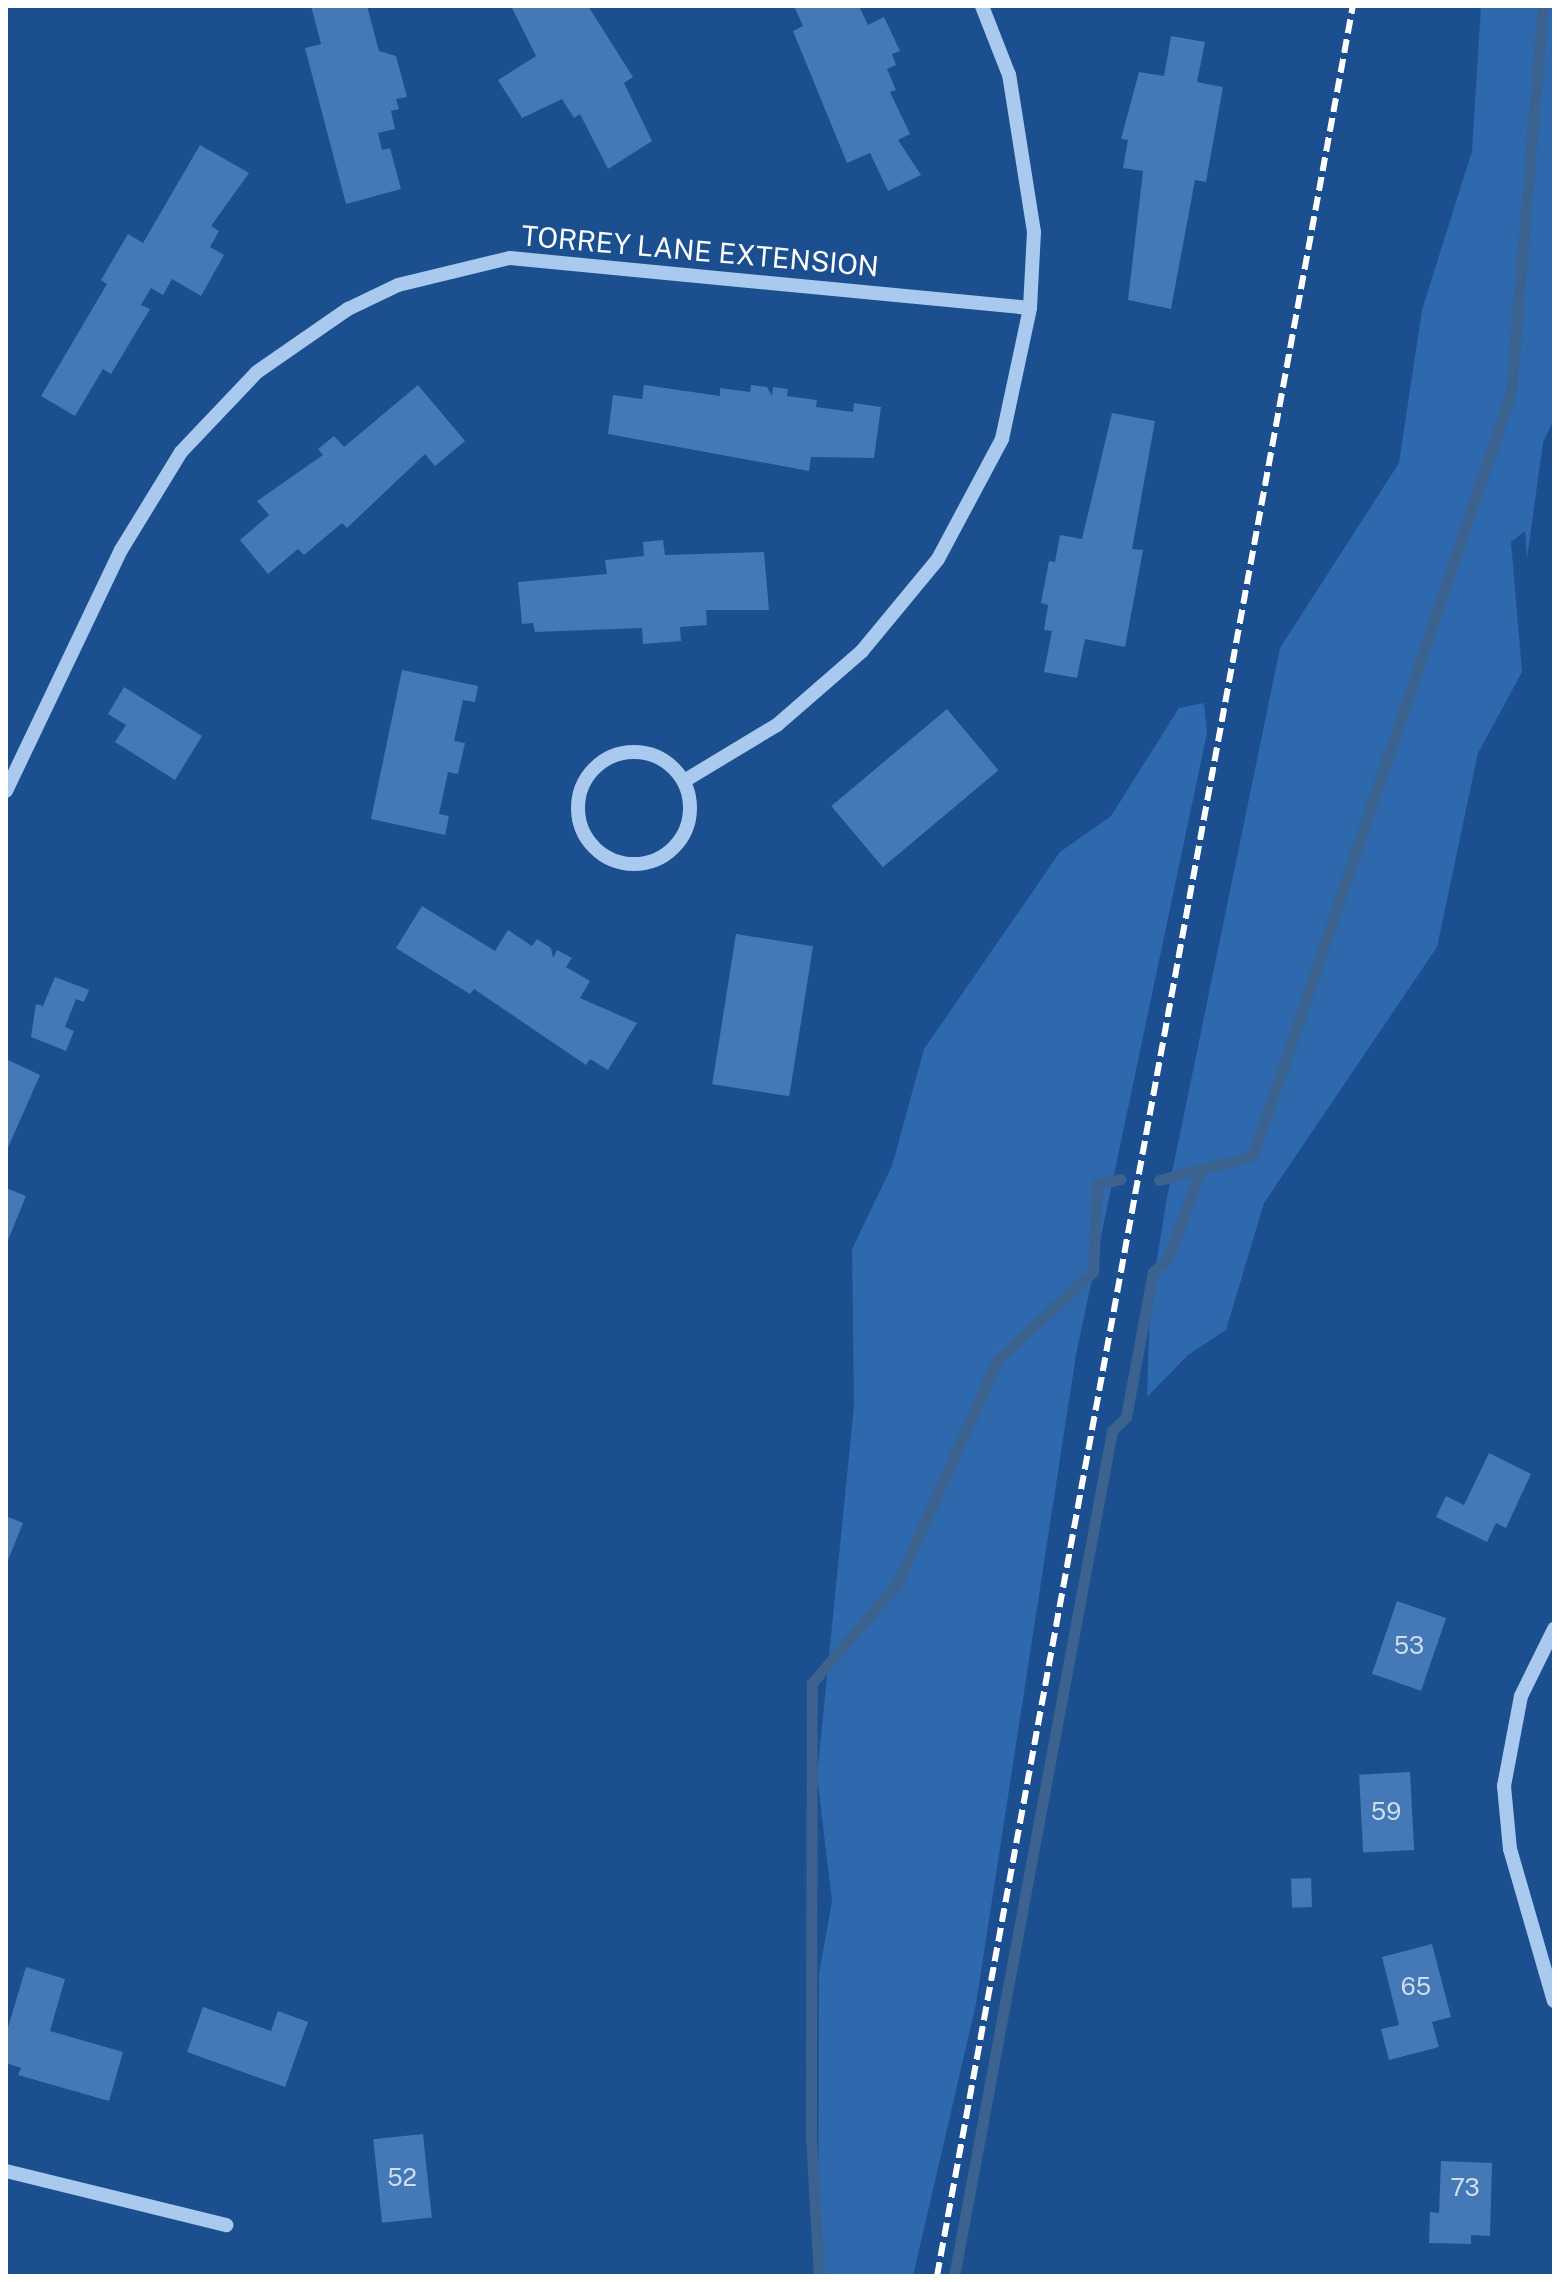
<!DOCTYPE html>
<html>
<head>
<meta charset="utf-8">
<style>
	body { margin:0 }
	#map { position:relative; width:1560px; height:2282px; overflow:hidden; background:#1b4f8f; font-family:"Public Sans",sans-serif }
	div>[style] { position:absolute }
	.green>* { inset:0; background:#2e69ad }
	.stream>* { height:11px; margin:-5.5px; padding:0 5.5px; transform-origin:5.5px; border-radius:5.5px; background:#3c6290 }
	.building>* { inset:0; background:#4478b7; transform-origin:0 0 }
	.minor>* { height:14px; margin:-7px; padding:0 7px; transform-origin:7px; border-radius:7px; background:#a9c9ee }
	.minor>.ring { margin:-7px; padding:0; box-sizing:content-box; background:none; border:14px solid #a9c9ee; border-radius:50% }
	.rail>* { height:6px; margin-top:-3px; transform-origin:0; background:repeating-linear-gradient(90deg,#fff 0 14px,transparent 0 20px) }
	span { translate:-50% -50%; white-space:nowrap; text-align:center; line-height:1.15; -webkit-text-stroke:6px #1b4f8f; paint-order:stroke }
	.number-label { font-size:24px; color:#d0dded }
	.number-label span { -webkit-text-stroke-width:0 }
	.street-label { font-size:28px; color:#fff }
	.frame { position:absolute; inset:0; border:8px solid #fff; pointer-events:none }
</style>
</head>
<body>
<div id="map">
	<div class="green">
		<div style="clip-path:polygon(1481px 6px,1554px 6px,1554px 420px,1543px 442px,1527px 559px,1525px 531px,1511px 542px,1522px 672px,1478px 753px,1437px 947px,1264px 1203px,1226px 1330px,1188px 1355px,1147px 1397px,1150px 1303px,1167px 1197px,1280px 648px,1399px 463px,1422px 310px,1472px 151px)"></div>
		<div style="clip-path:polygon(1204px 703px,1207px 733px,1076px 1355px,976px 2004px,913px 2276px,818px 2276px,819px 1974px,832px 1901px,817px 1776px,854px 1405px,852px 1249px,892px 1166px,924px 1049px,1060px 852px,1111px 816px,1179px 708px)"></div>
	</div>
	<div class="stream">
		<div style="left:1159px;top:1180px;width:97px;rotate:-14.3deg"></div>
		<div style="left:1253px;top:1156px;width:806px;rotate:-71.34deg"></div>
		<div style="left:1511px;top:392px;width:387px;rotate:-85.3deg"></div>
		<div style="left:819px;top:2276px;width:140px;rotate:-93.3deg"></div>
		<div style="left:811px;top:2136px;width:453px;rotate:-89.9deg"></div>
		<div style="left:812px;top:1683px;width:130px;rotate:-49.4deg"></div>
		<div style="left:897px;top:1584px;width:245px;rotate:-65.9deg"></div>
		<div style="left:997px;top:1360px;width:130px;rotate:-42.5deg"></div>
		<div style="left:1093px;top:1272px;width:88px;rotate:-87.4deg"></div>
		<div style="left:1097px;top:1184px;width:24px;rotate:-12deg"></div>
		<div style="left:954px;top:2276px;width:860px;rotate:-79.41deg"></div>
		<div style="left:1112px;top:1431px;width:20px;rotate:-45deg"></div>
		<div style="left:1126px;top:1417px;width:147px;rotate:-79.5deg"></div>
		<div style="left:1153px;top:1272px;width:21px;rotate:-43deg"></div>
		<div style="left:1168px;top:1258px;width:95px;rotate:-69.7deg"></div>
	</div>
	<div class="building">
		<div style="clip-path:polygon(311px 6px,367px 6px,379px 51px,396px 56px,407px 97px,396px 99px,399px 109px,391px 111px,395px 129px,378px 133px,382px 150px,390px 148px,401px 189px,346px 204px,305px 48px,321px 44px)"></div>
		<div style="clip-path:polygon(511px 6px,588px 6px,633px 77px,624px 83px,652px 141px,608px 169px,580px 114px,574px 118px,562px 99px,522px 118px,498px 80px,536px 56px)"></div>
		<div style="clip-path:polygon(794px 6px,859px 6px,868px 25px,884px 17px,900px 51px,892px 54px,896px 65px,887px 69px,896px 90px,890px 92px,910px 134px,898px 140px,921px 175px,888px 191px,870px 153px,847px 163px,793px 31px,803px 26px)"></div>
		<div style="clip-path:polygon(1171px 36px,1205px 42px,1197px 82px,1223px 87px,1206px 182px,1195px 180px,1171px 309px,1128px 300px,1143px 171px,1123px 168px,1128px 140px,1121px 139px,1139px 72px,1164px 76px)"></div>
		<div style="clip-path:polygon(200px 145px,249px 173px,211px 226px,219px 231px,210px 247px,224px 255px,201px 296px,172px 279px,163px 295px,151px 288px,141px 305px,150px 309px,111px 374px,103px 369px,75px 416px,41px 396px,107px 284px,101px 280px,128px 234px,143px 243px)"></div>
		<div style="clip-path:polygon(418px 385px,465px 441px,435px 466px,425px 454px,347px 528px,342px 523px,304px 555px,298px 549px,268px 574px,240px 540px,269px 515px,257px 501px,323px 455px,318px 449px,334px 436px,344px 447px)"></div>
		<div style="clip-path:polygon(644px 385px,720px 396px,720px 388px,750px 392px,751px 385px,767px 387px,772px 396px,773px 387px,788px 389px,787px 396px,817px 400px,816px 407px,853px 412px,854px 403px,881px 407px,874px 458px,811px 457px,809px 471px,608px 434px,613px 395px,642px 399px)"></div>
		<div style="clip-path:polygon(1112px 413px,1155px 421px,1132px 549px,1143px 550px,1125px 647px,1085px 639px,1077px 678px,1044px 672px,1052px 631px,1044px 630px,1048px 605px,1041px 603px,1049px 561px,1055px 562px,1060px 535px,1082px 539px)"></div>
		<div style="clip-path:polygon(663px 540px,665px 555px,764px 552px,769px 610px,706px 610px,707px 625px,680px 627px,681px 641px,643px 644px,642px 628px,535px 632px,533px 623px,522px 624px,518px 582px,607px 574px,605px 560px,644px 556px,643px 542px)"></div>
		<div style="clip-path:polygon(402px 670px,478px 686px,475px 702px,463px 700px,454px 741px,465px 743px,458px 774px,448px 772px,439px 814px,449px 816px,445px 835px,371px 819px)"></div>
		<div style="clip-path:polygon(124px 687px,202px 736px,175px 780px,115px 742px,126px 725px,108px 714px)"></div>
		<div style="left:947px;top:709px;width:80px;height:151px;rotate:50deg"></div>
		<div style="clip-path:polygon(422px 906px,495px 951px,508px 930px,532px 946px,537px 939px,551px 948px,553px 958px,557px 950px,572px 958px,566px 967px,590px 981px,580px 998px,637px 1023px,608px 1070px,590px 1059px,586px 1065px,474px 989px,470px 994px,396px 948px)"></div>
		<div style="left:736px;top:934px;width:78px;height:152px;rotate:9deg"></div>
		<div style="clip-path:polygon(55px 977px,89px 990px,84px 1002px,76px 999px,65px 1027px,74px 1031px,66px 1051px,31px 1037px,36px 1004px,43px 1006px)"></div>
		<div style="clip-path:polygon(6px 1059px,40px 1075px,6px 1152px)"></div>
		<div style="clip-path:polygon(6px 1188px,26px 1196px,6px 1245px)"></div>
		<div style="clip-path:polygon(1489px 1453px,1531px 1474px,1506px 1528px,1496px 1523px,1487px 1542px,1436px 1517px,1446px 1496px,1464px 1505px)"></div>
		<div style="clip-path:polygon(6px 1516px,23px 1523px,6px 1565px)"></div>
		<div style="left:1397px;top:1601px;width:52px;height:77px;rotate:19deg"></div>
		<div style="left:1410px;top:1772px;width:78px;height:51px;rotate:87deg"></div>
		<div style="left:1311px;top:1878px;width:29px;height:20px;rotate:88deg"></div>
		<div style="clip-path:polygon(1432px 1944px,1451px 2017px,1432px 2022px,1439px 2047px,1389px 2060px,1381px 2029px,1399px 2025px,1382px 1957px)"></div>
		<div style="clip-path:polygon(26px 1967px,65px 1979px,50px 2031px,123px 2052px,109px 2101px,18px 2075px,21px 2068px,6px 2063px,6px 2034px)"></div>
		<div style="clip-path:polygon(203px 2007px,271px 2031px,278px 2011px,308px 2022px,285px 2087px,187px 2052px)"></div>
		<div style="left:423px;top:2134px;width:84px;height:50px;rotate:84deg"></div>
		<div style="clip-path:polygon(1441px 2161px,1492px 2163px,1490px 2236px,1471px 2235px,1471px 2244px,1429px 2243px,1430px 2212px,1439px 2213px)"></div>
	</div>
	<div class="minor">
		<div class="ring" style="left:578px;top:752px;width:98px;height:98px"></div>
		<div style="left:684px;top:781px;width:109px;rotate:-31.1deg"></div>
		<div style="left:777px;top:725px;width:113px;rotate:-41deg"></div>
		<div style="left:862px;top:651px;width:119px;rotate:-50.4deg"></div>
		<div style="left:938px;top:559px;width:136px;rotate:-61.9deg"></div>
		<div style="left:1002px;top:439px;width:134px;rotate:-77.9deg"></div>
		<div style="left:1030px;top:308px;width:76px;rotate:-87deg"></div>
		<div style="left:1034px;top:232px;width:159px;rotate:-99deg"></div>
		<div style="left:1009px;top:75px;width:74px;rotate:-111.4deg"></div>
		<div style="left:6px;top:791px;width:267px;rotate:-64.5deg"></div>
		<div style="left:121px;top:550px;width:115px;rotate:-58.5deg"></div>
		<div style="left:181px;top:452px;width:110px;rotate:-46.5deg"></div>
		<div style="left:257px;top:372px;width:111px;rotate:-34.7deg"></div>
		<div style="left:348px;top:309px;width:55px;rotate:-25.6deg"></div>
		<div style="left:398px;top:285px;width:115px;rotate:-13.6deg"></div>
		<div style="left:510px;top:258px;width:522px;rotate:5.49deg"></div>
		<div style="left:1554px;top:1629px;width:75px;rotate:116.2deg"></div>
		<div style="left:1521px;top:1696px;width:92px;rotate:100.7deg"></div>
		<div style="left:1504px;top:1786px;width:63px;rotate:84.6deg"></div>
		<div style="left:1510px;top:1849px;width:158px;rotate:73.9deg"></div>
		<div style="left:6px;top:2171px;width:227px;rotate:13.8deg"></div>
	</div>
	<div class="rail">
		<div style="left:937px;top:2276px;width:2308px;rotate:-79.62deg"></div>
	</div>
	<div class="number-label">
		<span style="left:1409px;top:1646px">53</span>
		<span style="left:1386px;top:1812px">59</span>
		<span style="left:1416px;top:1987px">65</span>
		<span style="left:402px;top:2178px">52</span>
		<span style="left:1465px;top:2188px">73</span>
	</div>
	<div class="street-label">
		<span style="left:700px;top:251px;rotate:5deg">TORREY LANE EXTENSION</span>
	</div>
	<div class="frame"></div>
</div>
</body>
</html>
